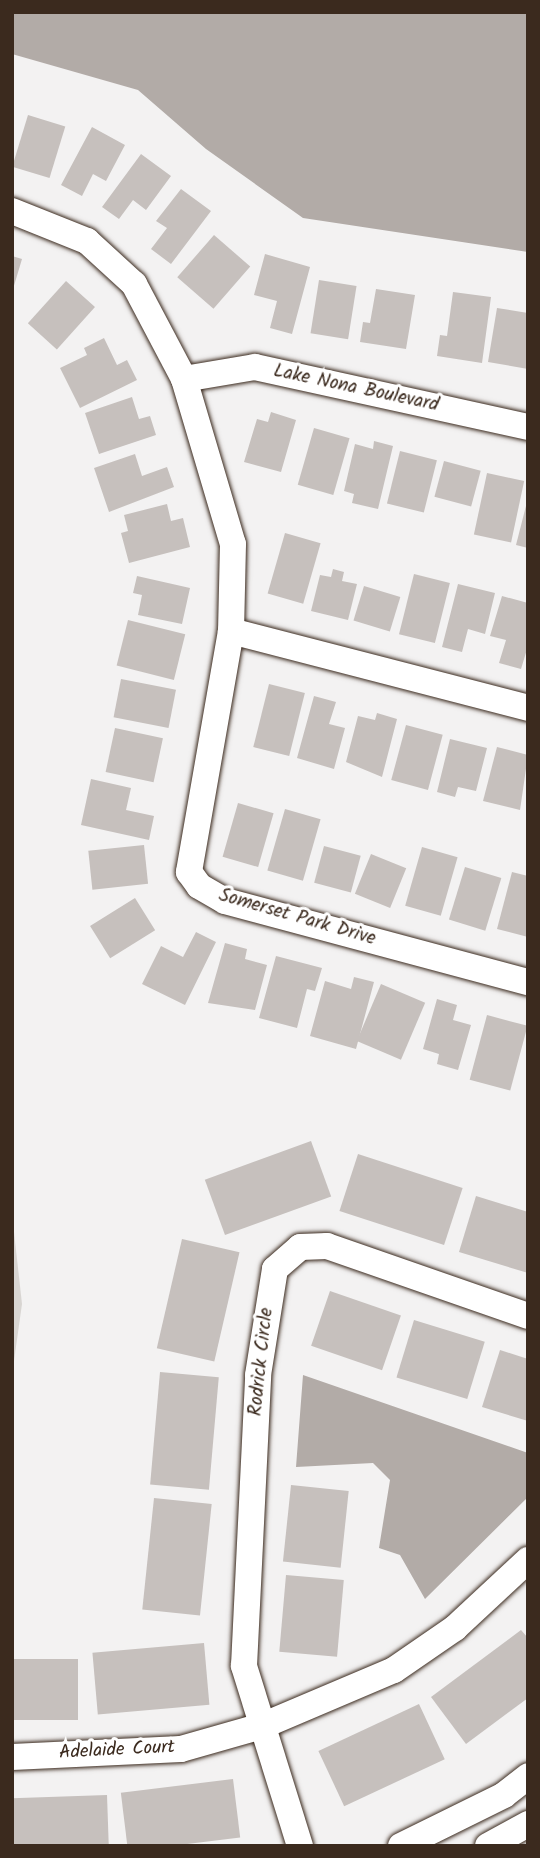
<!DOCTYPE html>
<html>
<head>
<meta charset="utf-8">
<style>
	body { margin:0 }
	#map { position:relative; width:540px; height:1858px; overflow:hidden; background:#f3f2f2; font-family:Kalam,sans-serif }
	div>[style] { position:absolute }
	.green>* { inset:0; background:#d8d5d2 }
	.water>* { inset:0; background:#b2aba7 }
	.building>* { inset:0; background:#c6c0bd; transform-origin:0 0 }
	.roads { filter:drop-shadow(0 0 2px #3b2a1e) drop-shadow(0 0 2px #3b2a1e) }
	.minor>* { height:26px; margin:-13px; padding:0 13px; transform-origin:13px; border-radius:13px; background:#fff }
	span { translate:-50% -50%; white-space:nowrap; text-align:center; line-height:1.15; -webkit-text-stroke:6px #fff; paint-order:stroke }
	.street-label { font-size:19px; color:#3b2a1e }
	.frame { position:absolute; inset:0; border:14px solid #3b2a1e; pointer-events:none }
</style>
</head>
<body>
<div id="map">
	<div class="green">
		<div style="clip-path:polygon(12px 1214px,22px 1304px,12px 1375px)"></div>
	</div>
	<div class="water">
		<div style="clip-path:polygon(12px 12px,528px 12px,528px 252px,303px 218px,206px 149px,138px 90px,12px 54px)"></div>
		<div style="clip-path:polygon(303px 1375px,528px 1453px,528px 1497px,425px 1599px,400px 1555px,379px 1548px,390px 1480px,373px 1463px,296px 1467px)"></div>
	</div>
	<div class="building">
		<div style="left:28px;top:115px;width:39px;height:54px;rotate:17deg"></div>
		<div style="clip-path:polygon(92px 127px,125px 145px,106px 181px,93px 174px,82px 196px,61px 185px)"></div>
		<div style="clip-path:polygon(141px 154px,171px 176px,146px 210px,133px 200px,119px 219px,102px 207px)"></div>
		<div style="clip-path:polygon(181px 189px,211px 211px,171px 264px,151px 249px,167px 228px,156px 221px)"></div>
		<div style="left:214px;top:235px;width:48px;height:56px;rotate:41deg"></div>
		<div style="clip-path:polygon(265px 254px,310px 267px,292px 334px,270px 328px,277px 301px,254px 295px)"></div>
		<div style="clip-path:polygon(12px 256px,22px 259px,13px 289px,12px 289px)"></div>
		<div style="left:319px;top:280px;width:38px;height:54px;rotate:9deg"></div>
		<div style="left:66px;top:281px;width:39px;height:57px;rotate:42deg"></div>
		<div style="clip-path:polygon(376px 289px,415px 295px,406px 349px,360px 342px,363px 322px,370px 323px)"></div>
		<div style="clip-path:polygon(453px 292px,491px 297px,482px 363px,437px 356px,440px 335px,447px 336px)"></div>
		<div style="clip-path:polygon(497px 308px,528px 313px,528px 369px,488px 362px)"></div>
		<div style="clip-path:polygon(104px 338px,117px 365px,127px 360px,137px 380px,80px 408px,60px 368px,87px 355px,84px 348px)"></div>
		<div style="clip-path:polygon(132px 397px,139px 419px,150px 416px,156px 435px,99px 454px,85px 413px)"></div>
		<div style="clip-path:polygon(271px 412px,296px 420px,281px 472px,244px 462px,257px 419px,268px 422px)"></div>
		<div style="left:314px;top:428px;width:37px;height:59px;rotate:16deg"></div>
		<div style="clip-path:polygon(374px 441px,393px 446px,378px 509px,352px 503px,354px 494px,344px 491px,355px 444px,373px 449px)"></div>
		<div style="left:400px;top:451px;width:38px;height:54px;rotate:14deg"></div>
		<div style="clip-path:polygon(135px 454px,142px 476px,167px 467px,174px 487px,109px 512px,94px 468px)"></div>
		<div style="left:444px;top:461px;width:38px;height:37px;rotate:15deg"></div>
		<div style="left:487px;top:473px;width:38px;height:63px;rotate:12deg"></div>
		<div style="clip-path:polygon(527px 502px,528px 502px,528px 548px,516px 545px)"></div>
		<div style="clip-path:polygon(167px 504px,171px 521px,183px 518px,190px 547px,129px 563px,121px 533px,128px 531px,124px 515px)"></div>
		<div style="left:285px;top:533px;width:37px;height:63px;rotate:16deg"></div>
		<div style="clip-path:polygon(333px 569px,344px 572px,342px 581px,357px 584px,348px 620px,311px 611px,320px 575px,331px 577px)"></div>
		<div style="left:414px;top:574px;width:37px;height:62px;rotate:14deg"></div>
		<div style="clip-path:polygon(137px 576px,190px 588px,182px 624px,138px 615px,142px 595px,133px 593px)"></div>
		<div style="clip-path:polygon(458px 584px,495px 593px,485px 634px,468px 629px,462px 652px,442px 647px)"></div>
		<div style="left:364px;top:586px;width:38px;height:36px;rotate:17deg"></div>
		<div style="clip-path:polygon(502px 596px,528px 603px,528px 646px,521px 669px,499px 663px,506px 640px,490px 636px)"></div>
		<div style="left:128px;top:620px;width:59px;height:47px;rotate:14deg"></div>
		<div style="left:121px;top:679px;width:56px;height:39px;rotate:11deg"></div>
		<div style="left:269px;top:684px;width:37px;height:65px;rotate:14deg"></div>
		<div style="clip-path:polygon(314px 696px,336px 702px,329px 724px,345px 728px,334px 769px,297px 758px)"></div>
		<div style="clip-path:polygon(377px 713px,397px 719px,382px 777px,346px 762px,358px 716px,375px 720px)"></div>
		<div style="left:406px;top:725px;width:38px;height:57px;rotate:15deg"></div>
		<div style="left:115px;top:728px;width:49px;height:45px;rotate:12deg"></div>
		<div style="clip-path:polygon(450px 739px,487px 748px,476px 791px,458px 787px,455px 797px,437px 792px)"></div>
		<div style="clip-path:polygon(497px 747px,528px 755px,520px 810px,483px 801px)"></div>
		<div style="clip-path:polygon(91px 779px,131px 788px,126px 810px,154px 816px,149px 840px,81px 825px)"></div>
		<div style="left:238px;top:803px;width:37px;height:56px;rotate:16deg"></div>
		<div style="left:285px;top:809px;width:37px;height:64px;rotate:16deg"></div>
		<div style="left:144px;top:845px;width:39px;height:56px;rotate:84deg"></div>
		<div style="left:324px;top:846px;width:38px;height:38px;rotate:15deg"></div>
		<div style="left:422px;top:847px;width:37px;height:61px;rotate:16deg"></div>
		<div style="left:371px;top:854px;width:38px;height:43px;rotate:22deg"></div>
		<div style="left:465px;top:867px;width:38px;height:55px;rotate:17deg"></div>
		<div style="clip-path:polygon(512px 872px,528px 876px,528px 937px,497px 929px)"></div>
		<div style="left:135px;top:898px;width:38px;height:53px;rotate:58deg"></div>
		<div style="clip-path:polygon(196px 932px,216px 942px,185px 1005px,142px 984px,161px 946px,183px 957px)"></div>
		<div style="clip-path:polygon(225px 943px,247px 949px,245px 959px,267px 965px,255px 1010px,208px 1003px)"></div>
		<div style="clip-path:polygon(276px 956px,322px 968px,315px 991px,307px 989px,297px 1028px,259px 1018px)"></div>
		<div style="clip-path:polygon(354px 977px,374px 982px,356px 1049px,310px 1036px,325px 981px,351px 989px)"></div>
		<div style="left:381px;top:984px;width:48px;height:62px;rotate:23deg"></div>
		<div style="clip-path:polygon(437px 999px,457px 1005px,453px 1020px,471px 1025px,458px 1070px,437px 1064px,439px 1054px,423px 1049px)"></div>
		<div style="left:487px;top:1015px;width:42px;height:67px;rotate:15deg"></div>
		<div style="left:311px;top:1141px;width:59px;height:113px;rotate:70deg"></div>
		<div style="left:358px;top:1154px;width:110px;height:60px;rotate:18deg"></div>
		<div style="clip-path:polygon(476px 1196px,528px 1212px,528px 1273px,459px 1252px)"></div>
		<div style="left:182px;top:1239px;width:59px;height:112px;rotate:13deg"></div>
		<div style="left:330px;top:1291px;width:75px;height:58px;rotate:19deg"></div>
		<div style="left:414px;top:1320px;width:74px;height:60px;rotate:17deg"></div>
		<div style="clip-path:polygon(500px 1350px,528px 1359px,528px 1421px,482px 1407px)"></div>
		<div style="left:160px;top:1372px;width:59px;height:113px;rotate:5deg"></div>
		<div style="left:291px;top:1485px;width:58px;height:77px;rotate:6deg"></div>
		<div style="left:154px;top:1498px;width:58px;height:112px;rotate:6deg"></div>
		<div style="left:286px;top:1575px;width:58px;height:77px;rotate:5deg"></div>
		<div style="clip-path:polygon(521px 1630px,528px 1638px,528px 1698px,466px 1744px,431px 1697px)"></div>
		<div style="left:204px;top:1643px;width:62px;height:112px;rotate:85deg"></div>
		<div style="left:12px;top:1659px;width:66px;height:61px"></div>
		<div style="left:419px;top:1704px;width:61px;height:111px;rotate:65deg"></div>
		<div style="left:233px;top:1779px;width:59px;height:113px;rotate:83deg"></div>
		<div style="left:107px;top:1795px;width:51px;height:95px;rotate:88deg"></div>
	</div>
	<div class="roads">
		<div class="minor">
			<div style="left:12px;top:211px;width:81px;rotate:21.8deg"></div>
			<div style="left:87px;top:241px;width:64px;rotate:42.5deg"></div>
			<div style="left:134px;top:284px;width:107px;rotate:62.2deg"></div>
			<div style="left:184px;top:379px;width:172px;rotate:73.5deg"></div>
			<div style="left:233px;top:544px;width:87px;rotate:91.3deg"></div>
			<div style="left:231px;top:631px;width:245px;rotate:99.9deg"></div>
			<div style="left:189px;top:872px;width:17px;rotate:54deg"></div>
			<div style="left:199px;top:886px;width:30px;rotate:30deg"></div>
			<div style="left:225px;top:901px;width:314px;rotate:15deg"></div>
			<div style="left:184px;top:379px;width:72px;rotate:-9.6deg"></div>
			<div style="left:255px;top:367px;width:280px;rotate:12.4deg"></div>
			<div style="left:231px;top:631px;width:307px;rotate:14.5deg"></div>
			<div style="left:12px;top:1757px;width:169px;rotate:-2.7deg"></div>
			<div style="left:181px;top:1749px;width:84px;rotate:-15.9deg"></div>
			<div style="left:262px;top:1726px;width:143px;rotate:-23deg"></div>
			<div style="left:394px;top:1670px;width:74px;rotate:-34.5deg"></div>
			<div style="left:455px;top:1628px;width:100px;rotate:-43deg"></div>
			<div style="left:300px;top:1846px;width:189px;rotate:-107.3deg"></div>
			<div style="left:244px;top:1666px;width:291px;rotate:-87.2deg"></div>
			<div style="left:258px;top:1375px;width:107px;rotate:-80.9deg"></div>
			<div style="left:275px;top:1269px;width:33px;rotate:-41deg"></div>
			<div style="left:300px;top:1247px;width:27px;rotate:-2deg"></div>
			<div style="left:327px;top:1246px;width:213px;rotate:19.2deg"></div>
			<div style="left:401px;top:1846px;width:115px;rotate:-26.3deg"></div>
			<div style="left:504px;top:1795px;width:31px;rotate:-38deg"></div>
			<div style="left:488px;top:1846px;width:46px;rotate:-28.8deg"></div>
		</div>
	</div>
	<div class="street-label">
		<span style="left:356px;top:389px;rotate:12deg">Lake Nona Boulevard</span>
		<span style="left:297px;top:918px;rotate:16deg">Somerset Park Drive</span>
		<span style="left:262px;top:1362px;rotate:-84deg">Rodrick Circle</span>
		<span style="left:117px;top:1751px;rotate:-3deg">Adelaide Court</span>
	</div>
	<div class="frame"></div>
</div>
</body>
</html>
